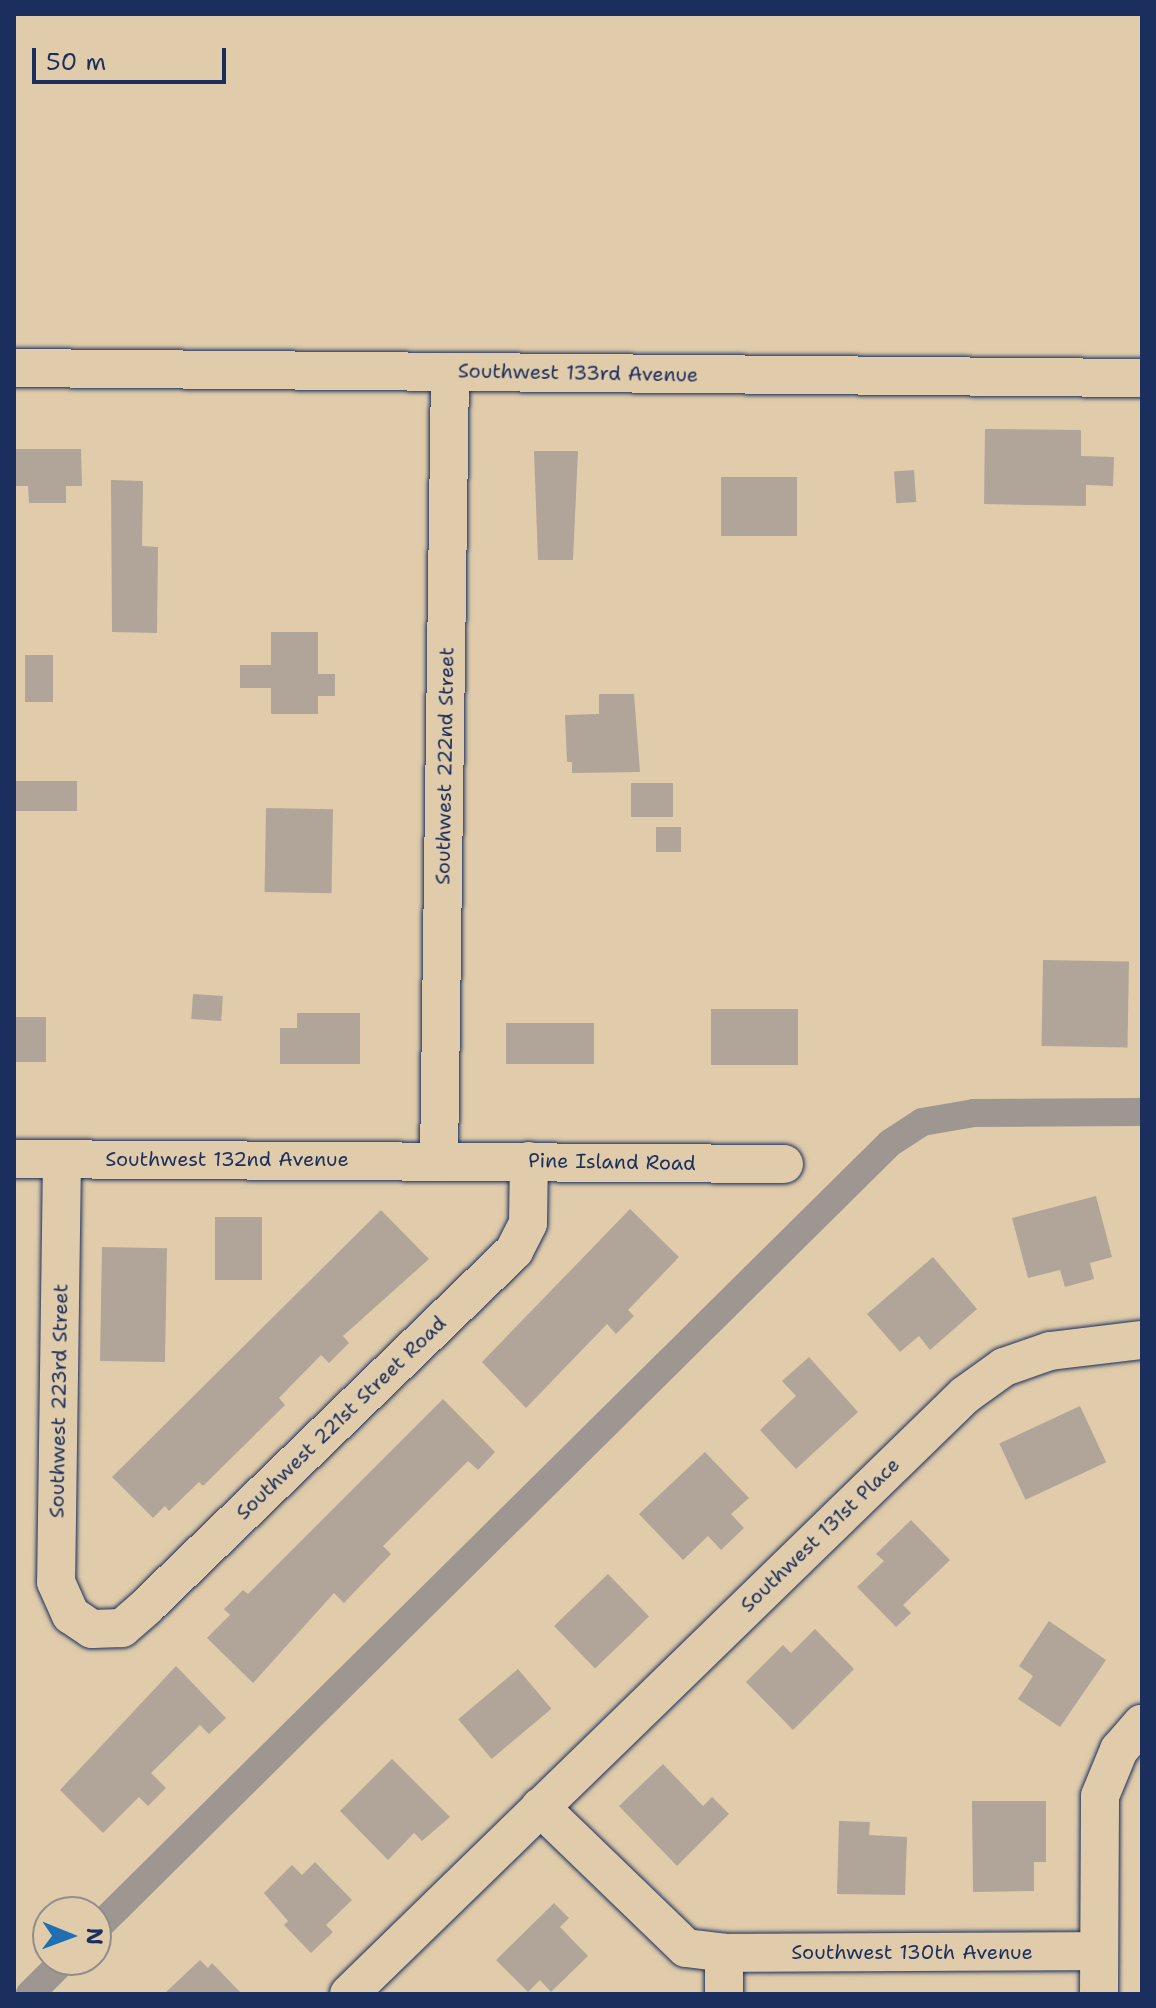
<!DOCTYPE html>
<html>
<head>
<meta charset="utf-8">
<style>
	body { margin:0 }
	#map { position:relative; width:1156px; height:2008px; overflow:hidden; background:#e0ccab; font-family:"Shantell Sans",sans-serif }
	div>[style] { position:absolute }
	.canal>* { height:28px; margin:-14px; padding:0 14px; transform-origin:14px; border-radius:14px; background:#9d9691 }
	.building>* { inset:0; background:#b0a598; transform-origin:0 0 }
	.roads { filter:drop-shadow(0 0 2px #1b2f5e) drop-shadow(0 0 2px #1b2f5e) }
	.minor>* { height:38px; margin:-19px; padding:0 19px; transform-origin:19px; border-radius:19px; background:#e0ccab }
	span { translate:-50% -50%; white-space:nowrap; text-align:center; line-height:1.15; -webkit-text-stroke:6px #e0ccab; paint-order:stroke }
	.street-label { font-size:20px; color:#1b2f5e }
	.frame { position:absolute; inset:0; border:16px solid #1b2f5e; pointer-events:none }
	.north { position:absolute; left:32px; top:1896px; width:80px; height:80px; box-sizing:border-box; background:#e0ccab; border:2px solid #918d8c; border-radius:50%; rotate:91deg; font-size:22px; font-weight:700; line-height:32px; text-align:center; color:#1b2f5e }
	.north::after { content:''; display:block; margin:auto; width:28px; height:36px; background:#1f6fb2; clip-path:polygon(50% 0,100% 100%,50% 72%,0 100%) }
	.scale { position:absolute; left:32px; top:48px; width:194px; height:36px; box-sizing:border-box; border:4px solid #1b2f5e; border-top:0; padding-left:10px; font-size:24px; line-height:28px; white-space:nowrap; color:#1b2f5e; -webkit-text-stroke:6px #e0ccab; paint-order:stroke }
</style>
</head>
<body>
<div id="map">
	<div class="canal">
		<div style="left:96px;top:1929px;width:1117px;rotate:-44.71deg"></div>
		<div style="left:890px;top:1143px;width:38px;rotate:-33deg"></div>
		<div style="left:922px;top:1122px;width:53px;rotate:-9.8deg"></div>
		<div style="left:974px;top:1113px;width:168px;rotate:-0.3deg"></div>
		<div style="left:30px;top:1994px;width:48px;rotate:-45deg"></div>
	</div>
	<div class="building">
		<div style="clip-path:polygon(985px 429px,1081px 430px,1081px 456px,1114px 457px,1113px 486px,1086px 485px,1086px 506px,984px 504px)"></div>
		<div style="clip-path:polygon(14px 449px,81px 449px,82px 486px,66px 486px,66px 503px,29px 503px,28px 486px,14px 486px)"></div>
		<div style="clip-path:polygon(534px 451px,578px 451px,573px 560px,538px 560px)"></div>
		<div style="left:914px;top:470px;width:32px;height:20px;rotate:86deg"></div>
		<div style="left:721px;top:477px;width:76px;height:59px"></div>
		<div style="clip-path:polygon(111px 480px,143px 481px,142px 546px,158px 547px,157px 633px,112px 632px)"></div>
		<div style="clip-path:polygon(271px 632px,318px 632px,318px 674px,335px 674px,335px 696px,318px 696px,318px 714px,271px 714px,271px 688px,240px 688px,240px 665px,271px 665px)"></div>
		<div style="left:53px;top:655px;width:47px;height:28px;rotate:90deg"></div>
		<div style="clip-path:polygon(599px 694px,634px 694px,640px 772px,572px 773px,572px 762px,567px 762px,565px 715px,599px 714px)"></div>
		<div style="left:77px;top:781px;width:30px;height:63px;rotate:90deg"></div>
		<div style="left:631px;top:783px;width:42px;height:34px"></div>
		<div style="left:266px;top:808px;width:67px;height:84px;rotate:1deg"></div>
		<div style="left:681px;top:827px;width:25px;height:25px;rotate:90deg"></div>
		<div style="left:1043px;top:960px;width:86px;height:86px;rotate:1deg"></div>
		<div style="left:193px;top:994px;width:30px;height:25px;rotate:4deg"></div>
		<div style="left:798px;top:1009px;width:56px;height:87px;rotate:90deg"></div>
		<div style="clip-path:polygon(297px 1013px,360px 1013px,360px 1064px,280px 1064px,280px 1028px,297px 1028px)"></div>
		<div style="left:14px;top:1017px;width:32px;height:45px"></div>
		<div style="left:506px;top:1023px;width:88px;height:41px"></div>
		<div style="clip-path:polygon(1096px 1196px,1112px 1257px,1090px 1263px,1094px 1279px,1065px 1287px,1060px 1270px,1028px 1278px,1012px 1218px)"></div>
		<div style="clip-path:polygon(630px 1209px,679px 1257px,628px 1310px,634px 1316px,616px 1334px,607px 1324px,526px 1408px,482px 1362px)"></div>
		<div style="clip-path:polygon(381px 1210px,429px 1259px,343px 1336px,349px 1343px,329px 1363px,321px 1355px,279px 1398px,285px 1405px,203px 1486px,199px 1482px,169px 1511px,165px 1506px,153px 1518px,112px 1477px)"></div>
		<div style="left:215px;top:1217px;width:47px;height:63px"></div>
		<div style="left:102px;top:1247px;width:65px;height:114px;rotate:1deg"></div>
		<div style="clip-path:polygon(933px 1257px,977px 1309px,930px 1350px,919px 1336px,900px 1352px,867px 1314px)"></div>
		<div style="clip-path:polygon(809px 1357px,858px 1412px,796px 1469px,760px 1430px,796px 1396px,782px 1381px)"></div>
		<div style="clip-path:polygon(443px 1399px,495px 1452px,478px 1470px,468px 1461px,383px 1546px,391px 1554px,361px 1585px,344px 1603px,334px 1593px,253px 1683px,207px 1638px,230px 1615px,224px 1609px,243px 1590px,248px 1594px)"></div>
		<div style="left:1080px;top:1406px;width:62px;height:89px;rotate:65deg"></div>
		<div style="clip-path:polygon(705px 1452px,749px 1498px,731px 1514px,744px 1528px,721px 1550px,708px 1536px,683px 1560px,639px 1514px)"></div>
		<div style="clip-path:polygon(911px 1520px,950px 1560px,903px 1605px,911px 1613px,896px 1627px,857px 1587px,884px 1561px,876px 1554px)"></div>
		<div style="left:608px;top:1574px;width:59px;height:75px;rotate:46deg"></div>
		<div style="clip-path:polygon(1049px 1621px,1106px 1660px,1060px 1727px,1018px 1699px,1033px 1676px,1019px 1666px)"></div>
		<div style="clip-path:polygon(815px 1629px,854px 1669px,793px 1730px,746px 1682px,783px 1645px,791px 1653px)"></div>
		<div style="clip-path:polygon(176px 1666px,226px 1718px,209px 1734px,200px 1725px,151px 1773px,166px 1788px,148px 1806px,139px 1797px,103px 1833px,60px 1790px)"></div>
		<div style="left:518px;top:1669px;width:52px;height:78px;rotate:50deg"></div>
		<div style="clip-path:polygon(392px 1759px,450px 1817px,422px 1841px,414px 1833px,388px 1860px,340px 1811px)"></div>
		<div style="clip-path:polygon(663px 1764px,703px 1806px,712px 1797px,729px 1814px,677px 1866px,619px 1806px)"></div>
		<div style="clip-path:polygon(972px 1801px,1046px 1801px,1046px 1862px,1034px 1862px,1034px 1891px,973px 1892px)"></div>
		<div style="clip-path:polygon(839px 1821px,870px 1822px,869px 1835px,907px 1837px,905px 1895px,837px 1894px)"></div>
		<div style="clip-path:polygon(315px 1862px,352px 1900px,326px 1925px,333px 1932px,311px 1953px,284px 1925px,288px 1921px,264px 1893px,292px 1865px,302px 1875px)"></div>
		<div style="clip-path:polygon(554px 1903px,569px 1918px,560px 1927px,588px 1956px,551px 1992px,540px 1980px,528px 1992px,496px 1960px)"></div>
		<div style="clip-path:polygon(200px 1960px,208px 1968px,212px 1963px,242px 1994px,164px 1994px)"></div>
	</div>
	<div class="roads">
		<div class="minor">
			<div style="left:14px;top:368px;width:1128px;rotate:0.51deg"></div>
			<div style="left:14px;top:1159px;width:770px;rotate:0.37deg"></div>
			<div style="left:62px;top:1159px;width:423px;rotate:90.8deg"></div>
			<div style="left:56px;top:1582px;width:36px;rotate:66deg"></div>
			<div style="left:71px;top:1615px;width:25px;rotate:34deg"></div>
			<div style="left:92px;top:1629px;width:30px;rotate:-2deg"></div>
			<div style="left:122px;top:1628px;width:32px;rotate:-41deg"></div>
			<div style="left:146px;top:1607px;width:512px;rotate:-44.05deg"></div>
			<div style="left:514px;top:1251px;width:31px;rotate:-63deg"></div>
			<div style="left:528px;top:1223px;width:62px;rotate:-89.1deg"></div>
			<div style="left:439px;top:1160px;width:788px;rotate:-89.2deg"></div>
			<div style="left:540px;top:1807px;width:203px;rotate:44deg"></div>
			<div style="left:686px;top:1948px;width:38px;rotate:7deg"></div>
			<div style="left:724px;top:1953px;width:375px;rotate:-0.3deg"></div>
			<div style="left:349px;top:1994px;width:859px;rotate:-44.2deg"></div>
			<div style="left:965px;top:1395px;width:48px;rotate:-35.7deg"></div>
			<div style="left:1004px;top:1367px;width:49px;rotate:-19.2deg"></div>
			<div style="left:1050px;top:1351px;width:93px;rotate:-6.8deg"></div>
			<div style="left:724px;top:1994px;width:41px;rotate:-90deg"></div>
			<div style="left:1099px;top:1994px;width:198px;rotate:-89.7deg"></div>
			<div style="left:1100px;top:1796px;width:50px;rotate:-67.6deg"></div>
			<div style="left:1119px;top:1750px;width:35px;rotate:-49deg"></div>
		</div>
	</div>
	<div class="street-label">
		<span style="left:578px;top:373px;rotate:1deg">Southwest 133rd Avenue</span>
		<span style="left:445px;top:766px;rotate:-89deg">Southwest 222nd Street</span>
		<span style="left:227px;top:1159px">Southwest 132nd Avenue</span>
		<span style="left:612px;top:1162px;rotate:1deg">Pine Island Road</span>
		<span style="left:59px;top:1401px;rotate:-89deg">Southwest 223rd Street</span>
		<span style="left:341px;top:1418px;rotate:-44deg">Southwest 221st Street Road</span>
		<span style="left:820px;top:1535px;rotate:-44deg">Southwest 131st Place</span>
		<span style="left:912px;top:1952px">Southwest 130th Avenue</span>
	</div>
	<div class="frame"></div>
	<div class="north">N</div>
	<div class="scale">50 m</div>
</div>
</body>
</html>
